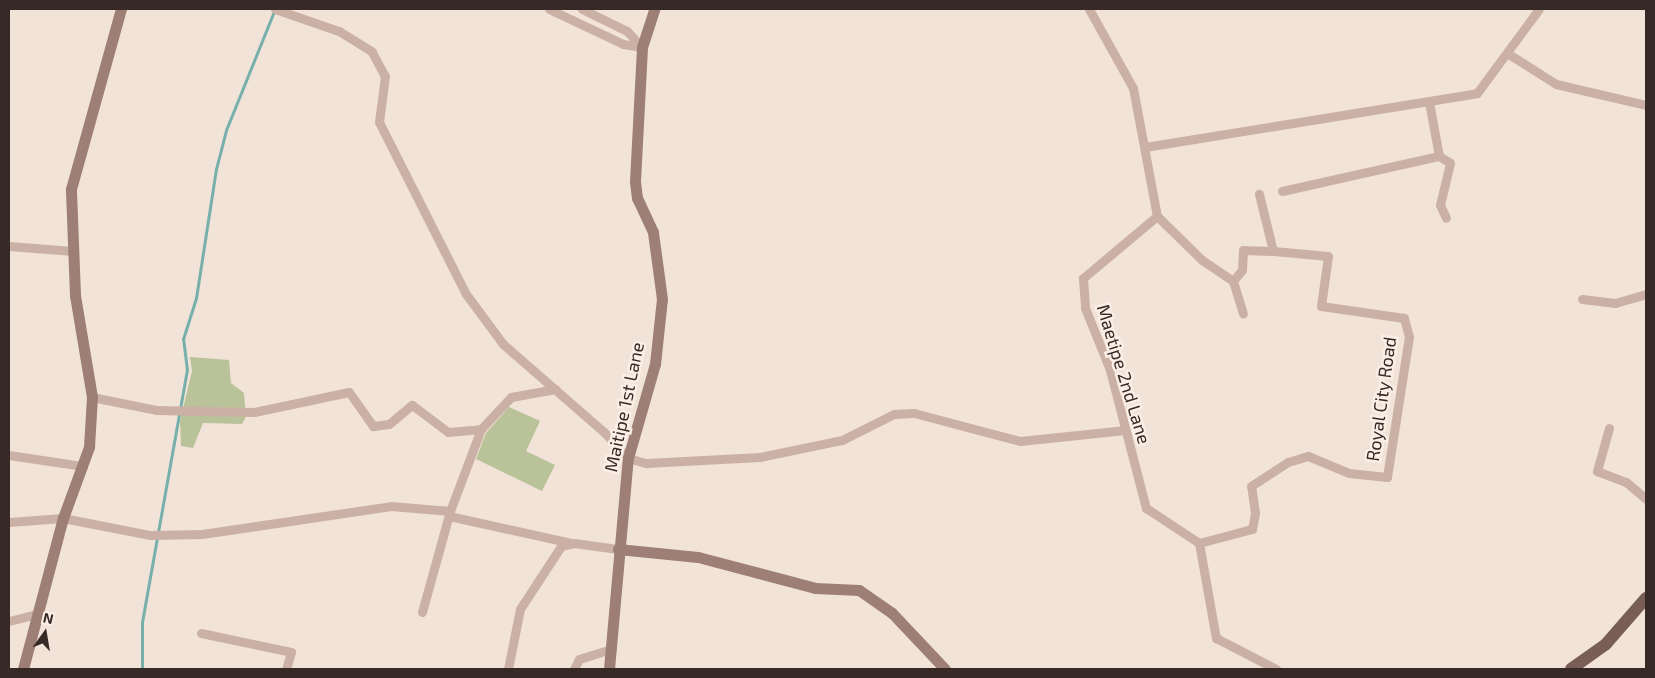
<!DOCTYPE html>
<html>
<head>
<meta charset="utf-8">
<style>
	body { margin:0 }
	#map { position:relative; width:1655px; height:678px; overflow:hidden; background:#f2e3d9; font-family:"Exo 2",sans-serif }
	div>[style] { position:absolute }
	.green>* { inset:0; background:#bac299 }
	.stream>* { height:3px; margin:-1.5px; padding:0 1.5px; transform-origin:1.5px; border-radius:1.5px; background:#77b0ab }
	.street>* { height:9px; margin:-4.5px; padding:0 4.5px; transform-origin:4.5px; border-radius:4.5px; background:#cbb1a5 }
	.secondary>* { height:11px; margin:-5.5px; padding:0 5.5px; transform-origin:5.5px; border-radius:5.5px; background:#9e7f76 }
	.primary>* { height:12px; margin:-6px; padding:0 6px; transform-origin:6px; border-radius:6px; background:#795d57 }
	span { translate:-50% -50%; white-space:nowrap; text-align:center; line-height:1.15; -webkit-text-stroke:5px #faeee5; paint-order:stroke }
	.street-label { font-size:18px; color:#362926 }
	.frame { position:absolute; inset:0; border:10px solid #362926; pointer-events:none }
	.north { position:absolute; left:20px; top:608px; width:50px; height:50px; -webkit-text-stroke:4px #faeee5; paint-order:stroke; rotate:13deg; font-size:14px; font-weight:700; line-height:20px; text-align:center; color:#362926 }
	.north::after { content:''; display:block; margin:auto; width:18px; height:22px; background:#362926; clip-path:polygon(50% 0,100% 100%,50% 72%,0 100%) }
</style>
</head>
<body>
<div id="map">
	<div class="green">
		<div style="clip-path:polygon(190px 357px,229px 360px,231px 383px,244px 393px,246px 417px,242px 424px,203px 423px,193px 448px,181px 446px,180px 421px,192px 371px)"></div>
		<div style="clip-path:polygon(509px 407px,540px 421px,526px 451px,555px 465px,542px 491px,476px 459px,486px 433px)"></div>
	</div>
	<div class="stream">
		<div style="left:142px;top:669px;width:47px;rotate:-90deg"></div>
		<div style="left:142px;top:622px;width:256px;rotate:-79.9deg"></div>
		<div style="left:187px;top:370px;width:31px;rotate:-97deg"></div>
		<div style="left:183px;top:339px;width:43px;rotate:-72.4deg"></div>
		<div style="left:196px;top:298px;width:131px;rotate:-81.2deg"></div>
		<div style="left:216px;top:169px;width:40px;rotate:-75.6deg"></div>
		<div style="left:226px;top:130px;width:131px;rotate:-68deg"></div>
	</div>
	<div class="street">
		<div style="left:275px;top:9px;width:68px;rotate:19deg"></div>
		<div style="left:339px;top:31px;width:39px;rotate:32deg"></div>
		<div style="left:372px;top:52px;width:27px;rotate:62deg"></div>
		<div style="left:385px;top:76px;width:46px;rotate:97.4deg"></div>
		<div style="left:379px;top:122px;width:193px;rotate:63.2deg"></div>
		<div style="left:466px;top:294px;width:62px;rotate:53.5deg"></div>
		<div style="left:503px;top:344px;width:134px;rotate:41.1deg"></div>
		<div style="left:604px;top:432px;width:35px;rotate:47deg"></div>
		<div style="left:628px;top:458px;width:19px;rotate:16deg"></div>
		<div style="left:646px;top:463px;width:114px;rotate:-3deg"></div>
		<div style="left:760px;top:457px;width:84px;rotate:-11.7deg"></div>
		<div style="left:842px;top:440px;width:58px;rotate:-26.6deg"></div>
		<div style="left:894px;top:414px;width:20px;rotate:-3deg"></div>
		<div style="left:914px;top:413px;width:110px;rotate:14.8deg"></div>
		<div style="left:1020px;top:441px;width:106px;rotate:-6deg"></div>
		<div style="left:549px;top:9px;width:82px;rotate:25.3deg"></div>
		<div style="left:623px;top:44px;width:19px;rotate:9deg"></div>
		<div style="left:582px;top:9px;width:50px;rotate:26.1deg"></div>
		<div style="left:627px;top:31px;width:22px;rotate:47deg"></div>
		<div style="left:1089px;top:9px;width:90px;rotate:60.9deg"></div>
		<div style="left:1133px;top:88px;width:130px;rotate:79.4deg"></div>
		<div style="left:1157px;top:216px;width:97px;rotate:140deg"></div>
		<div style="left:1083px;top:278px;width:30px;rotate:86deg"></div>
		<div style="left:1085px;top:308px;width:67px;rotate:68deg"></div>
		<div style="left:1110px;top:370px;width:143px;rotate:75.4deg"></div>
		<div style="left:1146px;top:508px;width:64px;rotate:33.4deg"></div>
		<div style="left:1199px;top:543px;width:97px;rotate:79.9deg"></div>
		<div style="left:1216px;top:638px;width:68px;rotate:27.3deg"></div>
		<div style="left:1507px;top:53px;width:58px;rotate:32.3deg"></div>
		<div style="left:1556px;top:84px;width:92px;rotate:13.1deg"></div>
		<div style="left:1145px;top:147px;width:336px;rotate:-9.2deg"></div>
		<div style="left:1477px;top:93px;width:104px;rotate:-53.6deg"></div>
		<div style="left:1439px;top:156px;width:13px;rotate:32deg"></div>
		<div style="left:1450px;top:163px;width:43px;rotate:103.4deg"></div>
		<div style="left:1440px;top:205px;width:14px;rotate:65deg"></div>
		<div style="left:1282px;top:191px;width:161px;rotate:-12.6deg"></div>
		<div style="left:1439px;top:156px;width:55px;rotate:-100.5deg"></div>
		<div style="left:1157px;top:216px;width:63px;rotate:44.4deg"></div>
		<div style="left:1202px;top:260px;width:37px;rotate:34deg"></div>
		<div style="left:1233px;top:281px;width:34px;rotate:73deg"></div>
		<div style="left:9px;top:246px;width:64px;rotate:4.5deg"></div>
		<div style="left:1233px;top:281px;width:14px;rotate:-51deg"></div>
		<div style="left:1242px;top:270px;width:20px;rotate:-87deg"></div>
		<div style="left:1243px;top:250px;width:30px;rotate:2deg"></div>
		<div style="left:1582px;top:299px;width:33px;rotate:7deg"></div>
		<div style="left:1615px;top:303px;width:32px;rotate:-16deg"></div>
		<div style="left:92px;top:397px;width:65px;rotate:11.5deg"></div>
		<div style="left:156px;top:410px;width:98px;rotate:1.2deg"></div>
		<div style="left:254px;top:412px;width:97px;rotate:-11.9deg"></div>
		<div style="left:349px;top:392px;width:42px;rotate:54.8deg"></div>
		<div style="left:373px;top:426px;width:16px;rotate:-7deg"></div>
		<div style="left:389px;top:424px;width:30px;rotate:-40deg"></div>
		<div style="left:412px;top:405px;width:45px;rotate:36.9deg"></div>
		<div style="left:448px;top:432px;width:33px;rotate:-5deg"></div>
		<div style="left:1609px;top:428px;width:45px;rotate:105.6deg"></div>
		<div style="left:1597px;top:471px;width:31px;rotate:21deg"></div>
		<div style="left:1626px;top:482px;width:26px;rotate:40deg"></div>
		<div style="left:9px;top:455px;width:75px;rotate:8.5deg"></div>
		<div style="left:449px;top:516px;width:126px;rotate:12.4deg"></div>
		<div style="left:9px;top:522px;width:54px;rotate:-4.2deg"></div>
		<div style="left:63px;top:518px;width:89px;rotate:11.1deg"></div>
		<div style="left:150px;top:535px;width:52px;rotate:-1.1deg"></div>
		<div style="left:202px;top:534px;width:191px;rotate:-8.4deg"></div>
		<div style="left:391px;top:506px;width:59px;rotate:4.8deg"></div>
		<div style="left:1199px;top:543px;width:55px;rotate:-14.8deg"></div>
		<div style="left:1252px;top:529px;width:16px;rotate:-79deg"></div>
		<div style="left:1255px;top:513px;width:27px;rotate:-98deg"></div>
		<div style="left:1251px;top:486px;width:44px;rotate:-33deg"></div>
		<div style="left:1288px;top:462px;width:21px;rotate:-17deg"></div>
		<div style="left:1308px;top:456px;width:44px;rotate:22.5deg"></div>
		<div style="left:1349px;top:473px;width:38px;rotate:6deg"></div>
		<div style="left:1387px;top:477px;width:142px;rotate:-81.1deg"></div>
		<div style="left:1409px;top:337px;width:20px;rotate:-105deg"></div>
		<div style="left:1404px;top:318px;width:84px;rotate:-171.8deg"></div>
		<div style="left:1321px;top:306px;width:50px;rotate:-82deg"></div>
		<div style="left:1328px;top:256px;width:55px;rotate:-174.8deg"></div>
		<div style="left:1273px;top:251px;width:59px;rotate:-103.8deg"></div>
		<div style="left:422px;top:612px;width:105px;rotate:-74.5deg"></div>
		<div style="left:450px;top:511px;width:88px;rotate:-69.3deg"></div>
		<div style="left:481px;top:429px;width:44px;rotate:-46.8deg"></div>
		<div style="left:511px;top:397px;width:45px;rotate:-10.3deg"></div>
		<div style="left:9px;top:621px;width:29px;rotate:-14deg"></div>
		<div style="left:201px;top:633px;width:92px;rotate:11.9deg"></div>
		<div style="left:291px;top:652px;width:18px;rotate:106deg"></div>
		<div style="left:508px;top:669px;width:61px;rotate:-78.7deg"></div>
		<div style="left:520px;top:609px;width:75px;rotate:-56.9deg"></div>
		<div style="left:561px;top:546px;width:13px;rotate:-13deg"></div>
		<div style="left:574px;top:543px;width:44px;rotate:7.8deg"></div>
		<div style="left:574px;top:669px;width:11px;rotate:-63deg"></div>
		<div style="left:579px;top:659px;width:34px;rotate:-17deg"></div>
	</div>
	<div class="secondary">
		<div style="left:618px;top:549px;width:80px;rotate:5.7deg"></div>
		<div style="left:698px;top:557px;width:121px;rotate:14.8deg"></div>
		<div style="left:815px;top:588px;width:44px;rotate:2.6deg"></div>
		<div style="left:859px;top:590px;width:40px;rotate:34.9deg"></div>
		<div style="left:892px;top:613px;width:77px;rotate:46.6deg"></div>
		<div style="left:23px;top:669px;width:156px;rotate:-75.2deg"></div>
		<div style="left:63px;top:518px;width:76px;rotate:-69.9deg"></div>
		<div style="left:89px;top:447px;width:50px;rotate:-86.6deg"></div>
		<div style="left:92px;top:397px;width:103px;rotate:-99.5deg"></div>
		<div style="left:75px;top:295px;width:106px;rotate:-92.2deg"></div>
		<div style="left:71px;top:189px;width:187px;rotate:-74.5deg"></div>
		<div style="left:609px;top:669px;width:212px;rotate:-84.9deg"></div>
		<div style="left:628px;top:458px;width:98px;rotate:-74deg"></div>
		<div style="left:655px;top:364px;width:65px;rotate:-83.9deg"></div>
		<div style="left:662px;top:299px;width:68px;rotate:-97.7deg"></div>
		<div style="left:653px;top:232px;width:38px;rotate:-115deg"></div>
		<div style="left:637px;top:198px;width:17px;rotate:-97deg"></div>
		<div style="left:635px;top:181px;width:134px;rotate:-87deg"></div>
		<div style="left:642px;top:47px;width:40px;rotate:-72deg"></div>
	</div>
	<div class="primary">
		<div style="left:1571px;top:669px;width:43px;rotate:-35.5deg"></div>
		<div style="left:1606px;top:644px;width:61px;rotate:-49deg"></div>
	</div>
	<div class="street-label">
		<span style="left:1124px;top:374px;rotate:73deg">Maetipe 2nd Lane</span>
		<span style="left:1381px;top:399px;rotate:-82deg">Royal City Road</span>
		<span style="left:624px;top:407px;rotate:-78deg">Maitipe 1st Lane</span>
	</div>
	<div class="frame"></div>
	<div class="north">N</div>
</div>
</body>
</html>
